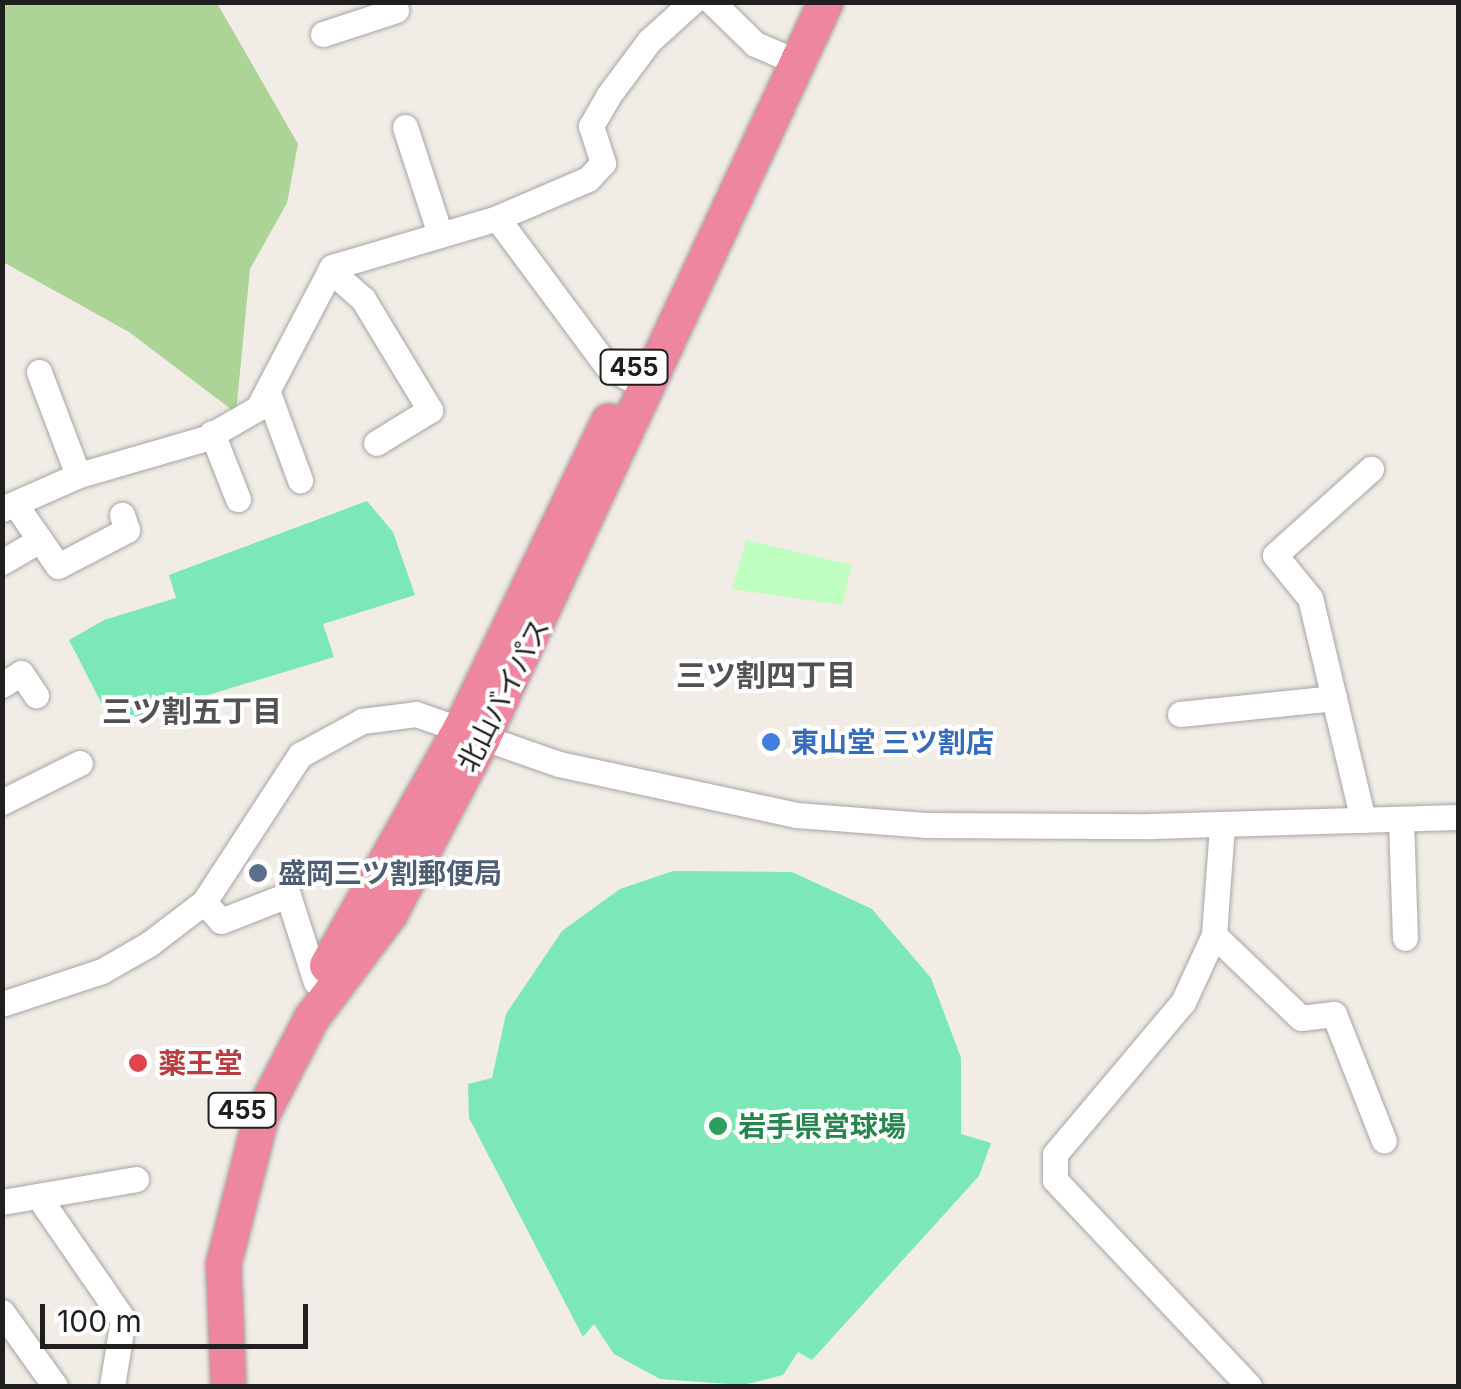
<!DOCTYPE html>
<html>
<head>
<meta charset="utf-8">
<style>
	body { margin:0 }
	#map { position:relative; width:1461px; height:1389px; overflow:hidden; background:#f1ece5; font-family:Inter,"Noto Sans JP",sans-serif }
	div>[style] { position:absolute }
	.forest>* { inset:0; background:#acd496 }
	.park>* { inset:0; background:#befebf }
	.pitch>* { inset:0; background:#7ce7b7 }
	.roads { filter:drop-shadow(0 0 2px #a6a6a6) drop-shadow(0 0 2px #a6a6a6) }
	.minor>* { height:25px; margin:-12.5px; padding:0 12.5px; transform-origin:12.5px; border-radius:12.5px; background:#fff }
	.highway>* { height:35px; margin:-17.5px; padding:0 17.5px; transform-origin:17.5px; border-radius:17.5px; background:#ef86a0 }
	.dots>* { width:28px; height:28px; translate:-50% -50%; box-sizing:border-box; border:5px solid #fff; border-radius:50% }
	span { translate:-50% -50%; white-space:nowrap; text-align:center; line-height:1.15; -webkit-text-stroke:8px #fff; paint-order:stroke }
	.shield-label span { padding:2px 8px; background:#fff; border:2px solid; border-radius:8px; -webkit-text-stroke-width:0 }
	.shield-label { font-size:25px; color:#1f1f1f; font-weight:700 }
	.street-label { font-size:28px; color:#1f1f1f }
	.shop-label { font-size:28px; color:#366cbe; font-weight:700 }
	.left { translate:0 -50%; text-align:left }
	.service-label { font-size:28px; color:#4e5e75; font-weight:700 }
	.health-label { font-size:28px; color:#be3a42; font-weight:700 }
	.leisure-label { font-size:28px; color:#27864d; font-weight:700 }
	.neighbourhood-label { font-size:30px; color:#525252; font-weight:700 }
	.frame { position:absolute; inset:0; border:5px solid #1f1f1f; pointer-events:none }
	.scale { position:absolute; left:40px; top:1304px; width:268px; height:45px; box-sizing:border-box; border:5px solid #1f1f1f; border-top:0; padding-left:12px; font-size:30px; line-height:35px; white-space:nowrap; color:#1f1f1f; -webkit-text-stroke:8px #fff; paint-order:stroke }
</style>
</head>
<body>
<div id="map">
	<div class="forest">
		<div style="clip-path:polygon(3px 3px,217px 3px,298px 144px,287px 203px,250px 269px,236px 413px,129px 332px,3px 262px)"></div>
	</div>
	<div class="park">
		<div style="clip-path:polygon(746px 540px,852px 565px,842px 605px,732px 589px)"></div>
	</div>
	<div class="pitch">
		<div style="clip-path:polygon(367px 501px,393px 532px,415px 595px,323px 624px,334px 657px,112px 724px,69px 640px,104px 620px,176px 598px,169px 575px)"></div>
		<div style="clip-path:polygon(673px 871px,792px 872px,872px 909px,931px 978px,961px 1058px,961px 1134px,991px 1143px,979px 1176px,812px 1360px,798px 1352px,783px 1375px,743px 1385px,660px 1379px,614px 1354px,594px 1324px,583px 1337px,469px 1118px,468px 1084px,492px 1078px,506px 1014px,562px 931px,620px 889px)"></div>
	</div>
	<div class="roads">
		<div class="minor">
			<div style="left:712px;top:2px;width:60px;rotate:44.3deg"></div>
			<div style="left:755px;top:44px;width:28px;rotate:23deg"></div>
			<div style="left:323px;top:34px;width:77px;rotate:-18.2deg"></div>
			<div style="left:405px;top:127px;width:113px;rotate:71.9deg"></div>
			<div style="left:497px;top:218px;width:184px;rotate:53.4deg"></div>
			<div style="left:607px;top:366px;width:25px;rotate:29deg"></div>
			<div style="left:330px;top:270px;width:44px;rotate:41.3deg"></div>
			<div style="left:363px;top:299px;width:130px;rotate:58.9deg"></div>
			<div style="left:430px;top:410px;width:63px;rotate:148.6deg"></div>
			<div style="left:39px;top:372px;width:110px;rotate:69.3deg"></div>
			<div style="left:268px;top:393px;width:93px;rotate:69.8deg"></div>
			<div style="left:212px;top:433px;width:71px;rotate:68.5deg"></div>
			<div style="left:15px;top:504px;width:75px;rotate:55.3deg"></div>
			<div style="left:58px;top:566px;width:78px;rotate:-27.6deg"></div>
			<div style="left:127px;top:530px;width:16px;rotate:-108deg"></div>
			<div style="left:2px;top:509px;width:84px;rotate:-23.8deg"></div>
			<div style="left:79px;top:475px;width:132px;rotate:-16.2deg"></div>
			<div style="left:206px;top:438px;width:60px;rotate:-30deg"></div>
			<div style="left:258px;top:408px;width:159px;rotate:-62.3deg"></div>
			<div style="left:332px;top:267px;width:172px;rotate:-16.5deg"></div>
			<div style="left:497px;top:218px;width:99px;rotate:-23.2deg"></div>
			<div style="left:588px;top:179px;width:22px;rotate:-47deg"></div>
			<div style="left:603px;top:163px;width:39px;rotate:-108deg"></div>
			<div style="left:591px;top:126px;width:34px;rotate:-60deg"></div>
			<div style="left:608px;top:96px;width:69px;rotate:-53.3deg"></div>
			<div style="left:649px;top:41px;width:58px;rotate:-42.2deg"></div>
			<div style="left:2px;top:562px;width:44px;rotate:-30.1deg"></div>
			<div style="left:2px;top:685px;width:22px;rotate:-32deg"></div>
			<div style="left:21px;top:673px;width:27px;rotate:56deg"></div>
			<div style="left:1180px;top:714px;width:155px;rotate:-5.9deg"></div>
			<div style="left:2px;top:802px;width:87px;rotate:-26.6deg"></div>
			<div style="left:1401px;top:819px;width:119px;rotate:88.1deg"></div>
			<div style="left:1363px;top:820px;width:228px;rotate:-103.4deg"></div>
			<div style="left:1310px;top:598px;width:55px;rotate:-129.1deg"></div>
			<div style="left:1275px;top:555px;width:129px;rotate:-41.9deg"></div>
			<div style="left:1222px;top:826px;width:109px;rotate:94.2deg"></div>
			<div style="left:1214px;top:935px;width:74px;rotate:114.8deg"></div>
			<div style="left:1183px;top:1002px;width:199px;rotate:130.1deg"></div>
			<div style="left:1055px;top:1154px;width:26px;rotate:90deg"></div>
			<div style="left:1055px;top:1180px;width:283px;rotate:46.7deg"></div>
			<div style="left:204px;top:902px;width:25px;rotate:48deg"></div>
			<div style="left:221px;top:921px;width:72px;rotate:-21.2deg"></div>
			<div style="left:288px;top:895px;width:91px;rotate:72.2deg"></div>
			<div style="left:1214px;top:935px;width:120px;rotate:43.7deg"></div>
			<div style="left:1301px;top:1018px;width:33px;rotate:-7deg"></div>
			<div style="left:1334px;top:1014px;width:136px;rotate:68.5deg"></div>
			<div style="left:2px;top:1004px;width:105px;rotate:-18.3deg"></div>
			<div style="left:102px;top:971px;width:54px;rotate:-29.9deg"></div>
			<div style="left:149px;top:944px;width:69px;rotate:-37.4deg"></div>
			<div style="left:204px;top:902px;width:176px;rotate:-56.9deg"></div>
			<div style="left:300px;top:755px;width:71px;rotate:-28.7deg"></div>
			<div style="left:362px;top:721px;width:54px;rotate:-7.4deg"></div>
			<div style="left:416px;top:714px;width:151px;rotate:19.3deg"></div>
			<div style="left:559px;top:764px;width:242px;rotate:12.1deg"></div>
			<div style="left:796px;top:815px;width:129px;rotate:4.4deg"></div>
			<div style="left:925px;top:825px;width:226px;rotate:0.3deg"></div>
			<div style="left:1151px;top:826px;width:307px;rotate:-1.7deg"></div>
			<div style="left:38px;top:1196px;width:150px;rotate:55.4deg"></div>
			<div style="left:123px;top:1319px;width:68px;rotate:99.3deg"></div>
			<div style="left:2px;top:1202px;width:136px;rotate:-9.7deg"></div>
			<div style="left:2px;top:1312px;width:91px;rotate:54.4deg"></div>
		</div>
		<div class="highway">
			<div style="left:327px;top:965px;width:271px;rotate:-60.6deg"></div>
			<div style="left:460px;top:729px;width:342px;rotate:-64.3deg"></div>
			<div style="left:228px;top:1386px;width:122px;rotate:-92.3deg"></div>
			<div style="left:223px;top:1264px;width:154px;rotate:-75.7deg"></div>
			<div style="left:261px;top:1115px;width:109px;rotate:-62.7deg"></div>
			<div style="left:311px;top:1018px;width:130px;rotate:-53.1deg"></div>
			<div style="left:389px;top:914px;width:199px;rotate:-62.1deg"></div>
			<div style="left:482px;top:738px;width:812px;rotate:-65.01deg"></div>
		</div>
	</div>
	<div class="dots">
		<div style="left:771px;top:742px;background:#3f7fe0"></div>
		<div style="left:258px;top:873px;background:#5c6f8a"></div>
		<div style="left:138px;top:1063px;background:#e0444e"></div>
		<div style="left:718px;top:1126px;background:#2e9e5b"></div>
	</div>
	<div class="shield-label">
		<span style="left:634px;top:367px">455</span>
		<span style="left:242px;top:1110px">455</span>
	</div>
	<div class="street-label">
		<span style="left:503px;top:695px;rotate:-63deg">北山バイパス</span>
	</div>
	<div class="shop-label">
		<span class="left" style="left:791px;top:742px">東山堂 三ツ割店</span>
	</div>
	<div class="service-label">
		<span class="left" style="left:278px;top:873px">盛岡三ツ割郵便局</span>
	</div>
	<div class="health-label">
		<span class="left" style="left:158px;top:1063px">薬王堂</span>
	</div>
	<div class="leisure-label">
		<span class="left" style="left:738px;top:1126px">岩手県営球場</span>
	</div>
	<div class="neighbourhood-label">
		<span style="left:766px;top:675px">三ツ割四丁目</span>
		<span style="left:192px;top:711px">三ツ割五丁目</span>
	</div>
	<div class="frame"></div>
	<div class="scale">100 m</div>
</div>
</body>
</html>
